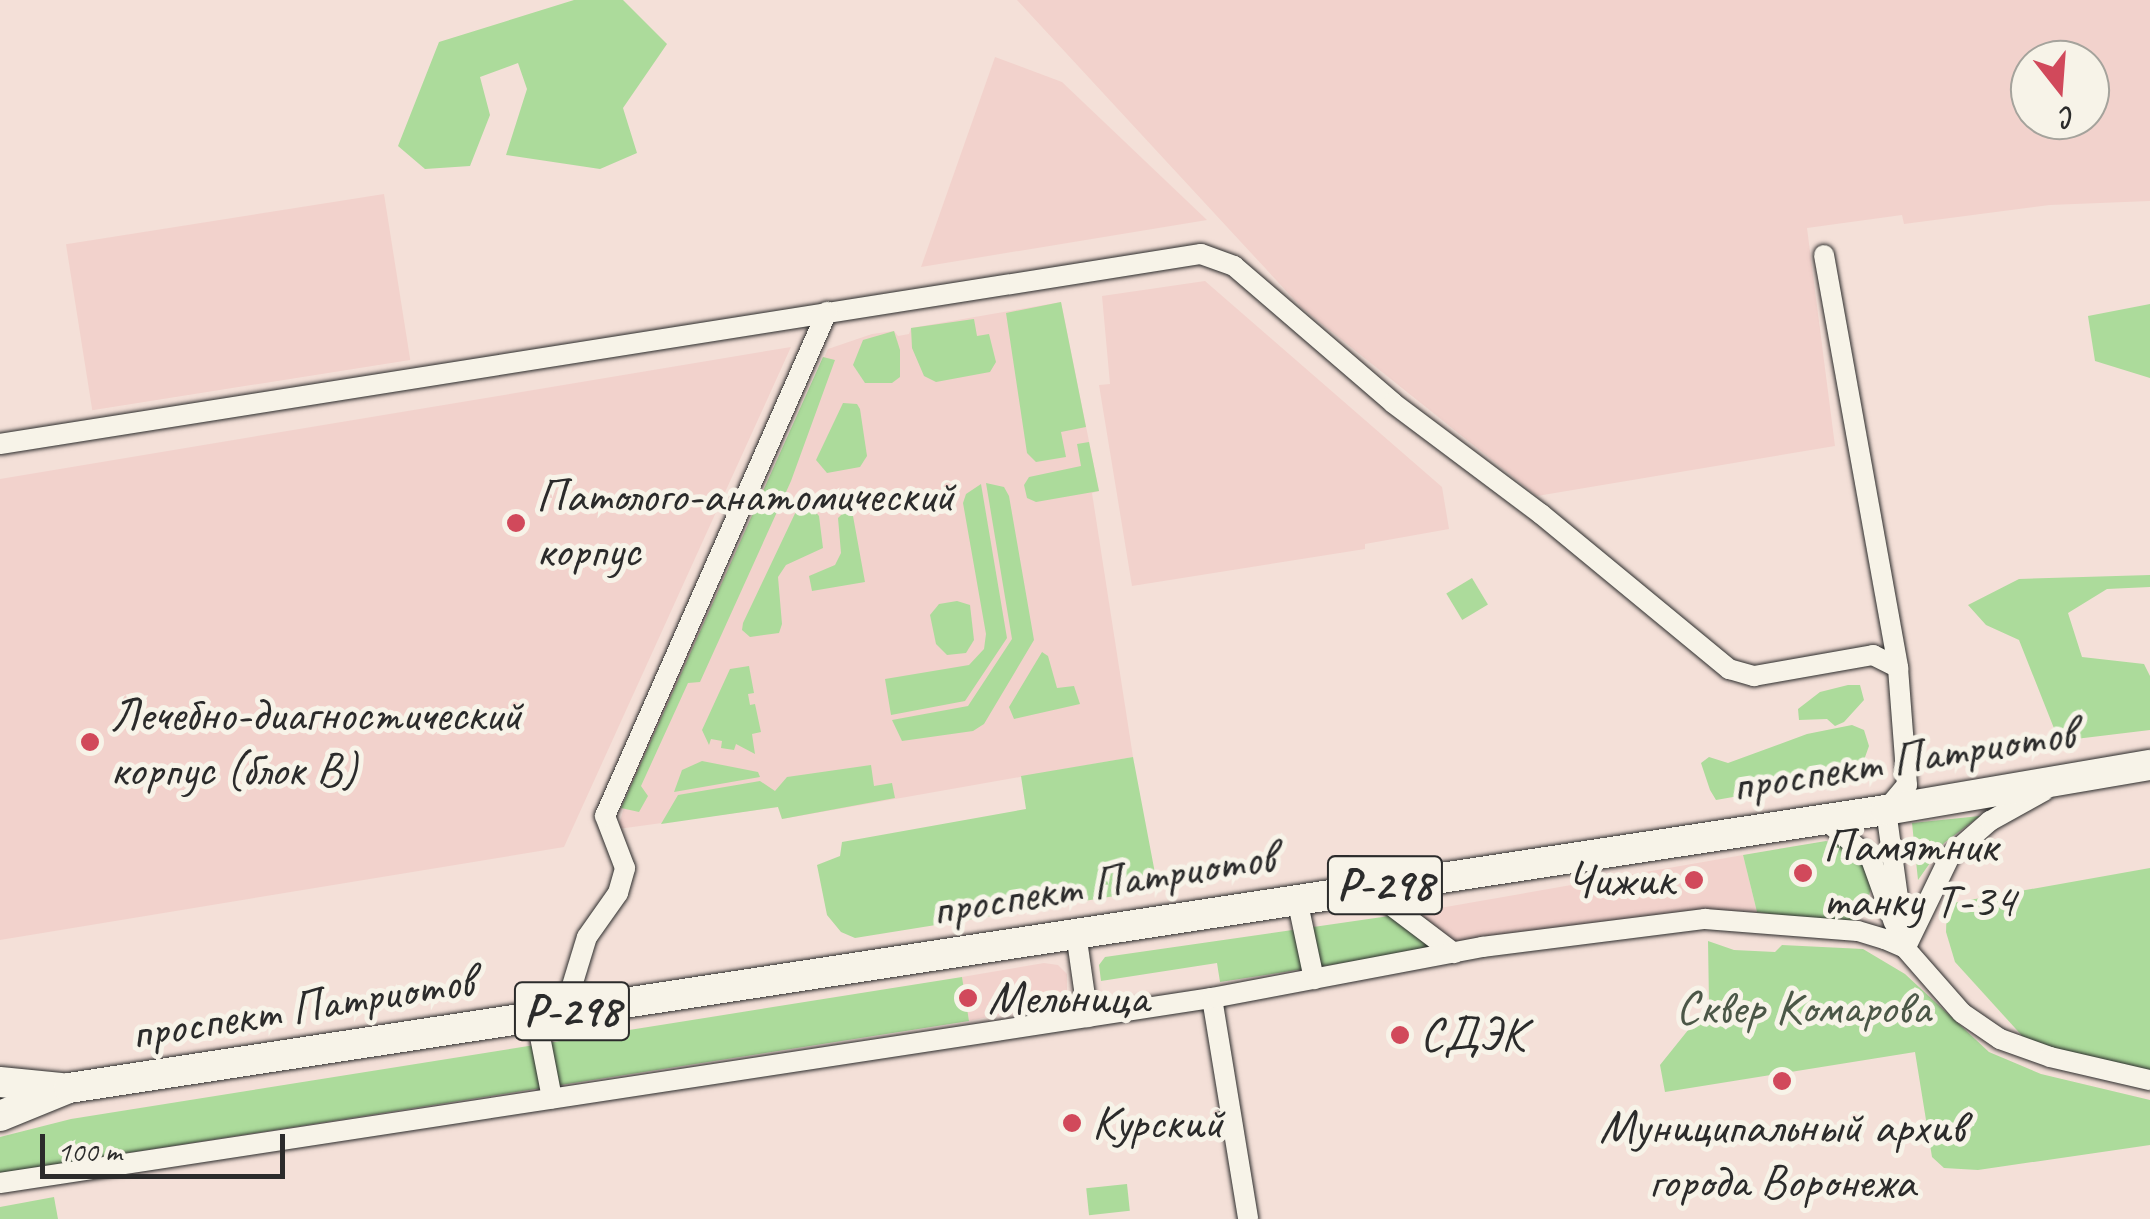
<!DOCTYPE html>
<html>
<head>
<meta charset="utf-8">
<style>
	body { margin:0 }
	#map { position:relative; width:2150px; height:1219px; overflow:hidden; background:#f4e0d8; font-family:Caveat,sans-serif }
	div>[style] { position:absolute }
	.built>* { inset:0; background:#f2d2cc; transform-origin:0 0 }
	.green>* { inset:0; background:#acdb9b; transform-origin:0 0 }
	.roads { filter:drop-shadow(0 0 2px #2b2b2b) drop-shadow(0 0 2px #2b2b2b) }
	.minor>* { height:20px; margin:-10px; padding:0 10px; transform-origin:10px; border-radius:10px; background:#f7f3e8 }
	.highway>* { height:30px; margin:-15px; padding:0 15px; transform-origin:15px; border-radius:15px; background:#f7f3e8 }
	.dots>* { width:28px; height:28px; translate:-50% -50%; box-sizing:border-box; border:5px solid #f7f3e8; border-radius:50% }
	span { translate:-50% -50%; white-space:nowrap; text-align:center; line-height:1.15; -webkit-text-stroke:10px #f7f3e8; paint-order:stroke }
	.shield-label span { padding:2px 8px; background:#f7f3e8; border:2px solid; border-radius:8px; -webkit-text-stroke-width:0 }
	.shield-label { font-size:45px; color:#2b2b2b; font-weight:700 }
	.poi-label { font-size:48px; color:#2b2b2b }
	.left { translate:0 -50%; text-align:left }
	.right { translate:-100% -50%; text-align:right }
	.street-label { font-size:48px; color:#2b2b2b }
	.park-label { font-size:48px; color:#4b5747 }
	.north { position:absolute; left:2010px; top:40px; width:100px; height:100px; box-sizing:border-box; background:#f7f3e8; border:2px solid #a5a39c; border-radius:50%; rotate:163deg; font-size:28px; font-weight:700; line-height:40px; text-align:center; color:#2b2b2b }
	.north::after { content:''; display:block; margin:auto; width:35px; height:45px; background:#d1495b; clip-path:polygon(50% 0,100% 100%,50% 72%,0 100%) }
	.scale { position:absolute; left:40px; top:1134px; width:245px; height:45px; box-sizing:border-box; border:5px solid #2b2b2b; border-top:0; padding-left:12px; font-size:30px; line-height:35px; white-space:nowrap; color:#2b2b2b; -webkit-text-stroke:8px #f7f3e8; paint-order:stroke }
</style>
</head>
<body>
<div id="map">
	<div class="built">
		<div style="clip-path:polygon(evenodd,1017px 0,2150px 0,2150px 201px,2050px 205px,1904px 224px,1902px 215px,1807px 228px,1835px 446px,1537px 496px,1302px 308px,1017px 0,2030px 60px,2090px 60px,2090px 120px,2030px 120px,2030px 60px)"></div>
		<div style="clip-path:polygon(995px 57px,1062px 82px,1207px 220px,921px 267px)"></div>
		<div style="left:384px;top:194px;width:168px;height:322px;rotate:81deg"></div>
		<div style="clip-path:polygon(1205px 281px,1442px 487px,1449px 529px,1365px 544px,1365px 549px,1132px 586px,1099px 385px,1110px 384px,1102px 296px)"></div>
		<div style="clip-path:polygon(1061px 302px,1099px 491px,1092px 493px,1133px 757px,782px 819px,778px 807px,618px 829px,633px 774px,828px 349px,872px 334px,894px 331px,898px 336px,909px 334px,911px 328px)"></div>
		<div style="clip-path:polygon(791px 347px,564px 847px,0 940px,0 479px)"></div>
		<div style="clip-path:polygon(1743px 855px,1757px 912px,1714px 911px,1463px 949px,1417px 912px)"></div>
		<div style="clip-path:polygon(1044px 963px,1058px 965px,1067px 974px,1067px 995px,1060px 1002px,969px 1021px,962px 977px)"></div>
	</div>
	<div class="green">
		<div style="clip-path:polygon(574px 0,623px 0,667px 44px,623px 108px,637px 153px,600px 169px,506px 155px,527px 89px,518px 63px,480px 77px,490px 115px,470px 166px,425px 169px,398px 146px,439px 42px)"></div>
		<div style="clip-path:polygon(1061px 302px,1086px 427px,1061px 432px,1066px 457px,1036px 462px,1027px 453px,1006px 313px)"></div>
		<div style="clip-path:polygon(2150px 304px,2150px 378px,2095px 361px,2088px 316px)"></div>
		<div style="clip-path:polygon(974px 319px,977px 336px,989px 334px,996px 362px,990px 372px,936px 382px,924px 376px,912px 348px,911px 328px)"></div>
		<div style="clip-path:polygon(894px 331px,900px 350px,900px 377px,892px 383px,865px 383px,853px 365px,863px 340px)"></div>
		<div style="clip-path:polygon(823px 357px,835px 360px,791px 481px,700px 682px,688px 683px,641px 786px,648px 796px,639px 812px,621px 808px)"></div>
		<div style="clip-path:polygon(843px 403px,857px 404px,860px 409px,867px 456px,860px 467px,827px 473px,816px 460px)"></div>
		<div style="clip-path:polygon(1089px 442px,1099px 491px,1036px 502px,1027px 498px,1024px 485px,1029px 477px,1081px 466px,1077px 444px)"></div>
		<div style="clip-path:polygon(986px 483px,1004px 487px,1009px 496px,1034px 640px,984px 724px,973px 731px,902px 741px,892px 720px,968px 706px,1012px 639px)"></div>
		<div style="clip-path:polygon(981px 484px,1007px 638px,965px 701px,891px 715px,885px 679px,969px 665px,984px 649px,986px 634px,963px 503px,966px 494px)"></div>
		<div style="clip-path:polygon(807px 502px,819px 516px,823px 548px,786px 565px,778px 577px,782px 624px,779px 633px,750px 637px,742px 630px,743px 623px,799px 505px)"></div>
		<div style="clip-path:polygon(851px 505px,865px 582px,812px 591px,809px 576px,835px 565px,841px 553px,838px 518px)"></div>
		<div style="clip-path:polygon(2150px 575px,2150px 587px,2107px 589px,2068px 613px,2082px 657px,2144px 664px,2150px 676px,2150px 730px,2059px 741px,2019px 640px,1986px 625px,1968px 605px,2019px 579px)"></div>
		<div style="left:1472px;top:578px;width:31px;height:30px;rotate:59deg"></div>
		<div style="clip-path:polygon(957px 601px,970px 605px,974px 640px,966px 653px,947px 655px,936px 644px,930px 615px,939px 604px)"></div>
		<div style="clip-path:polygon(1042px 652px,1048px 656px,1057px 688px,1074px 686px,1080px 704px,1014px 719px,1009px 707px)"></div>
		<div style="clip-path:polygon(749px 666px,754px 693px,748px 694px,750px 705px,755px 704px,761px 732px,752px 734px,755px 754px,736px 744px,734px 750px,721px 748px,722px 741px,711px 739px,709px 745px,702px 730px,730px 669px)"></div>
		<div style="clip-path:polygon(1848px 685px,1860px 685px,1864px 700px,1844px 722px,1835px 726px,1827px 719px,1799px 720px,1798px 709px,1820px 692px)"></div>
		<div style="clip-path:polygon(1852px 725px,1864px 730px,1869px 746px,1864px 760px,1796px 786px,1716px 800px,1710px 790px,1701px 763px,1709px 757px,1728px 763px,1807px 734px)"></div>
		<div style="clip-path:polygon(1133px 757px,1158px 889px,855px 938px,841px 932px,827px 915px,817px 865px,840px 856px,842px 842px,1026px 809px,1021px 776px)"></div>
		<div style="clip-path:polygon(702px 761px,758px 772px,760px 777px,674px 792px,682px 770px)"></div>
		<div style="clip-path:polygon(871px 765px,874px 786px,892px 783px,895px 798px,782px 819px,778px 807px,661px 824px,678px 795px,760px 781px,775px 791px,787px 777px)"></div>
		<div style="clip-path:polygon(1980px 816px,1944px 843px,1918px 880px,1912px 823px)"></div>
		<div style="clip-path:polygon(1826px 841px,1858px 851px,1873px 880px,1866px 907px,1858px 916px,1849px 924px,1757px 912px,1743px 855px)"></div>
		<div style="clip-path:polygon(2150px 868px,2150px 1077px,2025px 1039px,1955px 962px,1946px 932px,1947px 904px)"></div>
		<div style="clip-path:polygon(1417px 912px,1458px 945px,1220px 982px,1217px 963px,1101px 981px,1099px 965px,1105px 957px)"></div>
		<div style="clip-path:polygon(1708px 941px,1734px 950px,1775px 952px,1782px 945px,1863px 949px,1905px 974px,1989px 1052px,2041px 1074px,2150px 1100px,2150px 1145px,1978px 1170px,1944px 1168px,1932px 1157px,1915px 1052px,1665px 1092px,1660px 1065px,1709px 1004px)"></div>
		<div style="clip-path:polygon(962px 977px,969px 1021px,0 1173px,0 1137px,71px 1119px)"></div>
		<div style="left:1127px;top:1184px;width:27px;height:41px;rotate:84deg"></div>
		<div style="clip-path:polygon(54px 1197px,58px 1219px,0 1219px,0 1207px)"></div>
	</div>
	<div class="roads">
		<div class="minor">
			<div style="left:1824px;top:255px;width:420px;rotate:79.8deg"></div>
			<div style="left:1898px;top:668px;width:117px;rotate:85.6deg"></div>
			<div style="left:1907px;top:785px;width:33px;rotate:130deg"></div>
			<div style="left:1886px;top:810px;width:139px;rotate:82.2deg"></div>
			<div style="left:0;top:444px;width:1216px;rotate:-8.99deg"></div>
			<div style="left:1201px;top:254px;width:35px;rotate:20deg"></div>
			<div style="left:1234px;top:266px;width:210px;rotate:40.7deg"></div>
			<div style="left:1393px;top:403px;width:185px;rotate:36.9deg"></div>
			<div style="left:1541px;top:514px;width:244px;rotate:39.5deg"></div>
			<div style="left:1729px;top:669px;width:26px;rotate:16deg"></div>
			<div style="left:1754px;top:676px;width:121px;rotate:-10deg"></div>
			<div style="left:1873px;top:655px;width:28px;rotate:27deg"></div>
			<div style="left:1824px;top:819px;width:62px;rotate:40.4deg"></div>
			<div style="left:1871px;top:859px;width:68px;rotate:70.2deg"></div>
			<div style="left:1368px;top:888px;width:108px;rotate:37.1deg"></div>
			<div style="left:1297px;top:899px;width:82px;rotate:78deg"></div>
			<div style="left:1076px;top:933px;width:85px;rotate:81.9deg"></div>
			<div style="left:1906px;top:947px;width:101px;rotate:-64.2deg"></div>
			<div style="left:1950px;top:856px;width:53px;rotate:-41.2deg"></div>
			<div style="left:1990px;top:821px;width:62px;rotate:-29.1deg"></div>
			<div style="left:1212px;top:998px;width:224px;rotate:80.7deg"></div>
			<div style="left:564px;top:1012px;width:78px;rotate:-73deg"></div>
			<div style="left:587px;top:937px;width:54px;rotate:-54.8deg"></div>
			<div style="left:618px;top:893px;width:26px;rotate:-74deg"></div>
			<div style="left:625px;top:868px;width:56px;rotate:-111deg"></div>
			<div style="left:605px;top:816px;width:551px;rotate:-66.23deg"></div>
			<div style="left:536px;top:1016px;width:84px;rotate:79deg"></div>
			<div style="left:0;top:1183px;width:1226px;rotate:-8.68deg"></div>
			<div style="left:1212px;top:998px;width:275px;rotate:-10.7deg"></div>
			<div style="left:1482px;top:947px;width:225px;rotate:-7.2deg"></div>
			<div style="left:1705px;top:919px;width:153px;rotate:4.5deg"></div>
			<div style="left:1858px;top:931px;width:28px;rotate:17deg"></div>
			<div style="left:1885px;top:939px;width:22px;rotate:24deg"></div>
			<div style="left:1905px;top:948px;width:86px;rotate:48.8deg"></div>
			<div style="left:1962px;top:1013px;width:46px;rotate:34.4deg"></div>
			<div style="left:2000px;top:1039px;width:53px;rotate:19.8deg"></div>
			<div style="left:2050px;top:1057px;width:103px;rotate:13deg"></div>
		</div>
		<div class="highway">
			<div style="left:0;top:1082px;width:61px;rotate:5.6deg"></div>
			<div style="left:0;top:1116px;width:74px;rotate:-22.1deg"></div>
			<div style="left:69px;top:1088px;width:1838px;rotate:-8.7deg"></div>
			<div style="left:1886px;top:810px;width:268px;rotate:-9.7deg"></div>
		</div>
	</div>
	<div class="dots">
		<div style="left:516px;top:523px;background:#d1495b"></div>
		<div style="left:90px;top:742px;background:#d1495b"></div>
		<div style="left:1803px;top:873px;background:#d1495b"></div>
		<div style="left:1694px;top:880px;background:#d1495b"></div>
		<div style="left:968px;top:998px;background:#d1495b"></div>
		<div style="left:1400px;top:1035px;background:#d1495b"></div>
		<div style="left:1782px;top:1081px;background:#d1495b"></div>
		<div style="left:1072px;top:1123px;background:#d1495b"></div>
	</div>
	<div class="shield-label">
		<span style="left:1385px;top:885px">Р-298</span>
		<span style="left:572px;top:1011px">Р-298</span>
	</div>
	<div class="poi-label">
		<span class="left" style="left:536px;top:523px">Патолого-анатомический<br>корпус</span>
		<span class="left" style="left:110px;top:742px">Лечебно-диагностический<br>корпус (блок В)</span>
		<span class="left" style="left:1823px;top:873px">Памятник<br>танку Т-34</span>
		<span class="right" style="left:1674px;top:880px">Чижик</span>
		<span class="left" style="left:988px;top:998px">Мельница</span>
		<span class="left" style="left:1420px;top:1035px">СДЭК</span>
		<span class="left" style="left:1092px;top:1123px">Курский</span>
		<span style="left:1782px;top:1154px">Муниципальный архив<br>города Воронежа</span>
	</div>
	<div class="street-label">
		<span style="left:1903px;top:759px;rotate:-9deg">проспект Патриотов</span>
		<span style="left:1103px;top:883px;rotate:-9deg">проспект Патриотов</span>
		<span style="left:302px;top:1007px;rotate:-9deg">проспект Патриотов</span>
	</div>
	<div class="park-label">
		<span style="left:1803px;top:1008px">Сквер Комарова</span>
	</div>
	<div class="north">С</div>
	<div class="scale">100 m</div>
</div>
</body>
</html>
